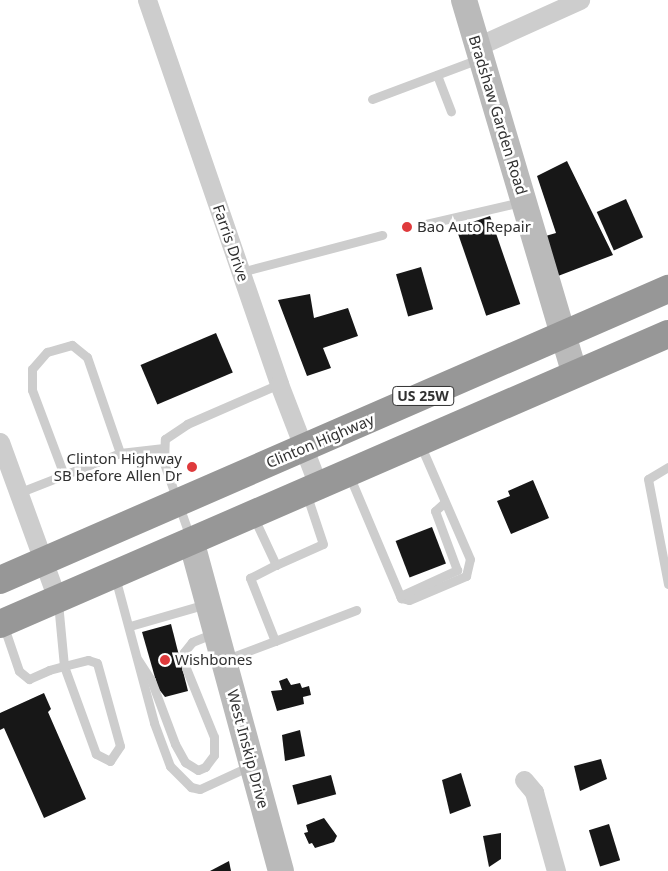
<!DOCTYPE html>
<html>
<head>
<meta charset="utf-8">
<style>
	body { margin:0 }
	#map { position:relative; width:668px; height:871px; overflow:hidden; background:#fff; font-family:"Noto Sans",sans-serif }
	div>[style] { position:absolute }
	.building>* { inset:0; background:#171717; transform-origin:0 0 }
	.lane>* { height:9px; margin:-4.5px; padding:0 4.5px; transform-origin:4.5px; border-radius:4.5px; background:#cdcdcd }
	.street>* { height:19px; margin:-9.5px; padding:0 9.5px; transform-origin:9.5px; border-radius:9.5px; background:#cdcdcd }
	.secondary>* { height:26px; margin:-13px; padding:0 13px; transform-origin:13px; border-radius:13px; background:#bababa }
	.highway>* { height:28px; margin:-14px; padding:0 14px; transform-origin:14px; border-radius:14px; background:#979797 }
	.dots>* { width:14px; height:14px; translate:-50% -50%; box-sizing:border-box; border:2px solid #fff; border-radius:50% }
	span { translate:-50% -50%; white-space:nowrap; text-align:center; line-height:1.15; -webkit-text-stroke:5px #fff; paint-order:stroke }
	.shield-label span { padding:1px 4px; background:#fff; border:1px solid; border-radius:4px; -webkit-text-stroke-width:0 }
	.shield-label { font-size:14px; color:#303030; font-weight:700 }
	.street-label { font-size:15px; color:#303030 }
	.poi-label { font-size:15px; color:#303030 }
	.left { translate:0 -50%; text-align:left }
	.right { translate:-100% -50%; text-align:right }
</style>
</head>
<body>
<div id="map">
	<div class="building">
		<div style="clip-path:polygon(567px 161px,613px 255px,558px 276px,542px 237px,556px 233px,537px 176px)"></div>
		<div style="left:626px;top:199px;width:42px;height:32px;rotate:66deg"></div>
		<div style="left:490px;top:216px;width:93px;height:36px;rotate:71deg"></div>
		<div style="left:421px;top:267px;width:44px;height:26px;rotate:74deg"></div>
		<div style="clip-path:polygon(310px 294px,314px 318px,348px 308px,358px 336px,323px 348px,331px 368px,307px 376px,278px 300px)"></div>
		<div style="left:216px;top:333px;width:43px;height:82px;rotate:67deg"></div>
		<div style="clip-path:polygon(533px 480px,549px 518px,511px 534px,497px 501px,510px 496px,508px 491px)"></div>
		<div style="left:432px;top:527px;width:39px;height:39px;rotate:69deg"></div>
		<div style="clip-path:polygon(171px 624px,188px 691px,165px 697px,158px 688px,142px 632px)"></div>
		<div style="clip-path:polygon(287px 678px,291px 685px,300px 683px,302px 688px,309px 686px,311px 695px,303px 697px,304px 704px,277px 711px,271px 691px,282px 690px,279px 681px)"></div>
		<div style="clip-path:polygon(44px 693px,51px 709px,48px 712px,86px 799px,44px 818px,4px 728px,0 730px,0 713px)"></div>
		<div style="clip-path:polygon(300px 730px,305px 756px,285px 761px,282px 735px)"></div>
		<div style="clip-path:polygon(601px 759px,607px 779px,580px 791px,574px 766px)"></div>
		<div style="clip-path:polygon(461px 773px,471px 806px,450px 814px,442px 780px)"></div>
		<div style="left:331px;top:775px;width:20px;height:40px;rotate:75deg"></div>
		<div style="clip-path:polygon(324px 818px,337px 836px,334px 842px,315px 848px,312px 843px,309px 844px,304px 833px,308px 832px,306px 825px)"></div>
		<div style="left:609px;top:824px;width:38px;height:21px;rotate:73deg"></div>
		<div style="clip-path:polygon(501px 833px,501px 859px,489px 867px,483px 836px)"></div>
		<div style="clip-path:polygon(229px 861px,231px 871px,210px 871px)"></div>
	</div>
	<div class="lane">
		<div style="left:437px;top:75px;width:39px;rotate:69deg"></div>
		<div style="left:372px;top:99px;width:114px;rotate:-20.5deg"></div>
		<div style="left:426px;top:224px;width:98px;rotate:-13deg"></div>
		<div style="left:241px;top:272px;width:146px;rotate:-14.7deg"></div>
		<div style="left:668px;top:467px;width:23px;rotate:149deg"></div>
		<div style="left:648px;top:479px;width:107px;rotate:79.2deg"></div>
		<div style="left:64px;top:475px;width:91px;rotate:-110.6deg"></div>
		<div style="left:32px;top:390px;width:21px;rotate:-90deg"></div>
		<div style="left:32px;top:369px;width:23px;rotate:-49deg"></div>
		<div style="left:47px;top:352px;width:26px;rotate:-16deg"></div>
		<div style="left:72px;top:345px;width:19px;rotate:39deg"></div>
		<div style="left:87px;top:357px;width:102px;rotate:71deg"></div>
		<div style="left:349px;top:475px;width:134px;rotate:67.1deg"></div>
		<div style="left:401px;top:598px;width:8px;rotate:14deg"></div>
		<div style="left:409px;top:600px;width:62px;rotate:-22.8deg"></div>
		<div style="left:466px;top:576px;width:17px;rotate:-77deg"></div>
		<div style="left:470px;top:559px;width:125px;rotate:-113.5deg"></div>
		<div style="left:18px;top:493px;width:110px;rotate:-21.4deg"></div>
		<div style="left:120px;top:453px;width:44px;rotate:-6.5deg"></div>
		<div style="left:254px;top:518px;width:52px;rotate:64.9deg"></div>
		<div style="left:276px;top:565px;width:51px;rotate:-24.1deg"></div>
		<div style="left:323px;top:544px;width:54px;rotate:-108.4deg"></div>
		<div style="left:190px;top:537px;width:78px;rotate:-109.4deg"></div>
		<div style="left:164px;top:463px;width:24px;rotate:-88deg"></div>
		<div style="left:165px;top:439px;width:27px;rotate:-34deg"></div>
		<div style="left:187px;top:424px;width:100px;rotate:-23.5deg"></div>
		<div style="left:115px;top:577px;width:151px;rotate:75deg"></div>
		<div style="left:154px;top:723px;width:46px;rotate:69.6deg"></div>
		<div style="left:170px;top:766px;width:30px;rotate:45deg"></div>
		<div style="left:191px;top:787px;width:9px;rotate:13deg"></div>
		<div style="left:200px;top:789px;width:55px;rotate:-24.7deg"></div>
		<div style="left:400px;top:596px;width:63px;rotate:-24.5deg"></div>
		<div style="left:457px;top:570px;width:63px;rotate:-110.4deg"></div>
		<div style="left:435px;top:511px;width:13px;rotate:-42deg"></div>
		<div style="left:130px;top:626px;width:79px;rotate:-16.1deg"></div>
		<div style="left:4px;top:627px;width:46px;rotate:71.2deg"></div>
		<div style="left:19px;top:671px;width:13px;rotate:39deg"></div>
		<div style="left:29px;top:679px;width:22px;rotate:-24deg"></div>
		<div style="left:49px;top:670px;width:16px;rotate:-15deg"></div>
		<div style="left:64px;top:666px;width:25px;rotate:-14deg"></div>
		<div style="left:88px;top:660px;width:9px;rotate:18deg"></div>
		<div style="left:97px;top:663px;width:86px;rotate:74.5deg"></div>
		<div style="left:120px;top:746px;width:18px;rotate:124deg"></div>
		<div style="left:110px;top:761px;width:16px;rotate:-153deg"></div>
		<div style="left:96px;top:754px;width:94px;rotate:-110deg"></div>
		<div style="left:64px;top:666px;width:64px;rotate:-95.4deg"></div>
		<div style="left:275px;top:641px;width:87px;rotate:-20.9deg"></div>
		<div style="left:227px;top:659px;width:51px;rotate:-20.6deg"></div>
		<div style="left:275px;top:641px;width:68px;rotate:-111.6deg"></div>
		<div style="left:250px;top:578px;width:29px;rotate:-27deg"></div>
		<div style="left:138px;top:660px;width:24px;rotate:57deg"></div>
		<div style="left:151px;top:680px;width:68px;rotate:69.4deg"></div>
		<div style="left:175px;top:744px;width:21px;rotate:61deg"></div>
		<div style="left:185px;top:762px;width:15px;rotate:32deg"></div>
		<div style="left:198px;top:770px;width:8px;rotate:-23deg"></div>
		<div style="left:205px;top:767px;width:15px;rotate:-53deg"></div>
		<div style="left:214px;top:755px;width:18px;rotate:-90deg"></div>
		<div style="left:214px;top:737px;width:74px;rotate:-112.1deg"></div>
		<div style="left:186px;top:668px;width:16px;rotate:-97deg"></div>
		<div style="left:184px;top:652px;width:13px;rotate:-51deg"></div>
		<div style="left:192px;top:642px;width:24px;rotate:-22deg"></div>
	</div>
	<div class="street">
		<div style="left:147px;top:0;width:406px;rotate:71deg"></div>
		<div style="left:279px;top:384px;width:108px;rotate:68.9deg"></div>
		<div style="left:478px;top:46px;width:112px;rotate:-24.3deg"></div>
		<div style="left:0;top:442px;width:167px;rotate:70deg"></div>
		<div style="left:524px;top:780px;width:16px;rotate:50deg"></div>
		<div style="left:534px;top:792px;width:82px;rotate:74.4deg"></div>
	</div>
	<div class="secondary">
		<div style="left:464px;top:0;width:390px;rotate:73.5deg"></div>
		<div style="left:191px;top:540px;width:343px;rotate:74.8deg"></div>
	</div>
	<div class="highway">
		<div style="left:0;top:580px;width:729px;rotate:-23.54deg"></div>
		<div style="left:0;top:624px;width:728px;rotate:-23.47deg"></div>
	</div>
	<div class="dots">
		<div style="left:407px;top:227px;background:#df3a3c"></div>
		<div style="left:192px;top:467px;background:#df3a3c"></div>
		<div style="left:165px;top:660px;background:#df3a3c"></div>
	</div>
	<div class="shield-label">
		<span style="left:423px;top:396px">US 25W</span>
	</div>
	<div class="street-label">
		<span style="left:498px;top:115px;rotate:73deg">Bradshaw Garden Road</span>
		<span style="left:231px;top:243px;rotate:71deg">Farris Drive</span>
		<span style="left:320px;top:441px;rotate:-23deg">Clinton Highway</span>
		<span style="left:248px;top:749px;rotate:75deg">West Inskip Drive</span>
	</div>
	<div class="poi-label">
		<span class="left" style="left:417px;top:227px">Bao Auto Repair</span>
		<span class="right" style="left:182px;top:467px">Clinton Highway<br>SB before Allen Dr</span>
		<span class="left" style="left:175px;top:660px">Wishbones</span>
	</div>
</div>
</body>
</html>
